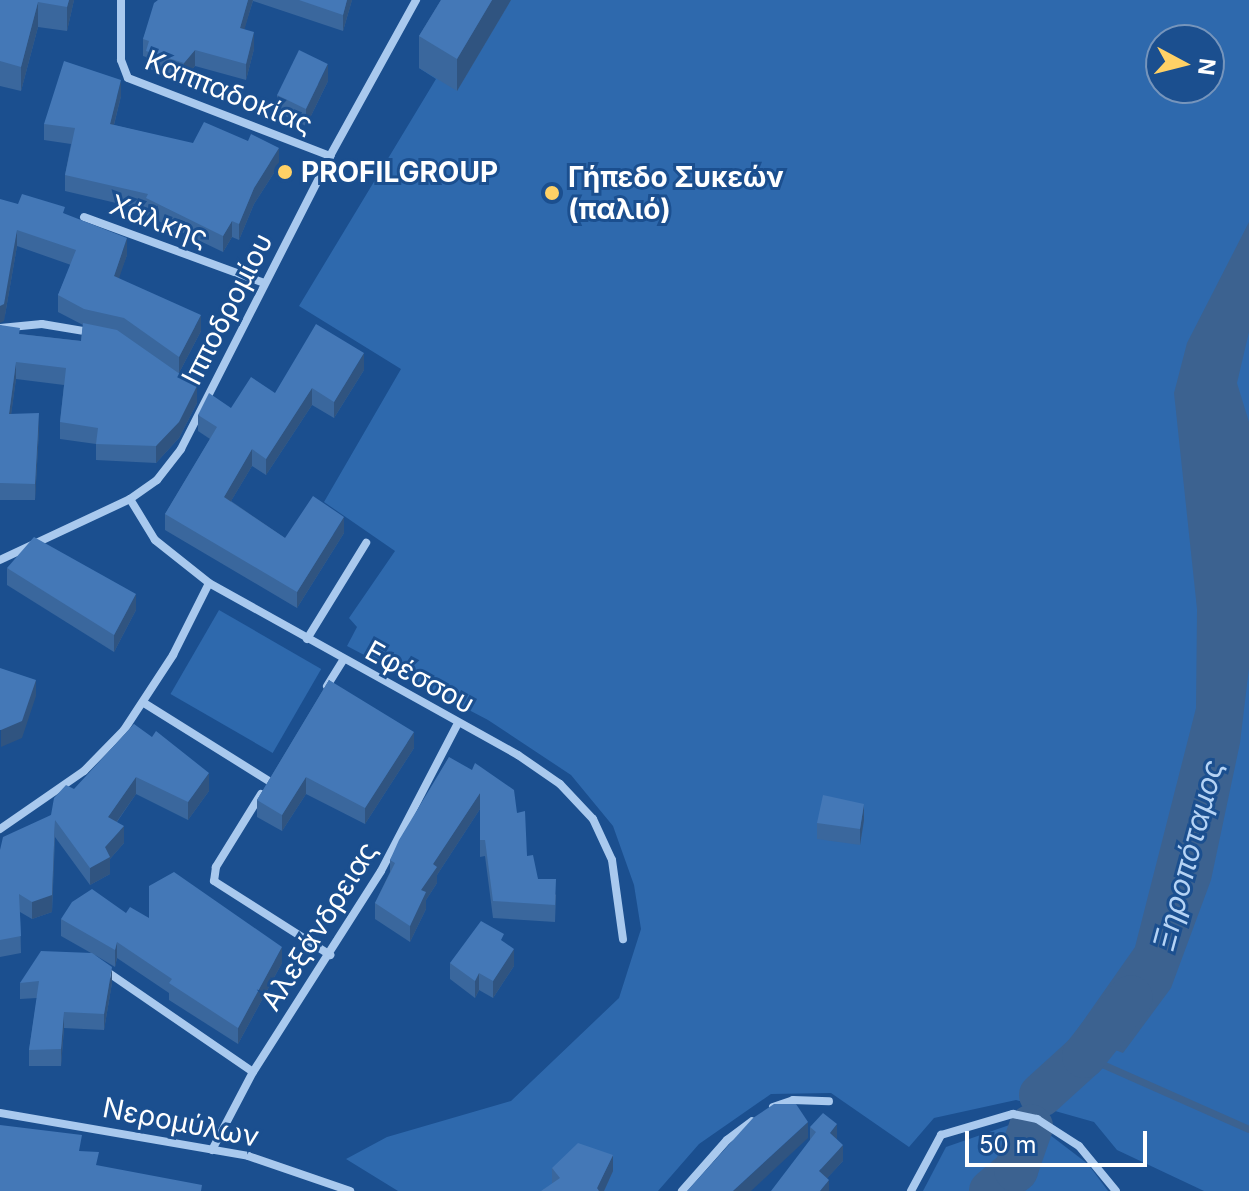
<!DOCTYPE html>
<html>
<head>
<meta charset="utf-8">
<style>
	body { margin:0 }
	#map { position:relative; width:1249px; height:1191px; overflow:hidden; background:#1b4f8f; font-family:Inter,sans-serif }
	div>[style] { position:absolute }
	.green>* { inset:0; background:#2e69ad; transform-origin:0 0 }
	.water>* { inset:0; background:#3c6290 }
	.stream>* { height:7px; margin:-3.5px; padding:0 3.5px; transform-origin:3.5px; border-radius:3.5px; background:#3c6290 }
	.river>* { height:44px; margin:-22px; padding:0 22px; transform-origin:22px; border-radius:22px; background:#3c6290 }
	.street>* { height:8px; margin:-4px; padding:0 4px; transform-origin:4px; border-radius:4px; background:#a9c9ee }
	.wall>* { inset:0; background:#3a679d }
	.shaded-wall>* { inset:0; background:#305480 }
	.building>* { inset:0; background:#4478b7; transform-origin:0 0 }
	.dots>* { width:22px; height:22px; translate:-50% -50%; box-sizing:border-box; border:4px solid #1b4f8f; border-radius:50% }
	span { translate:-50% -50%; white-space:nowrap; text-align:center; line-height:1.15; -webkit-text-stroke:6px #1b4f8f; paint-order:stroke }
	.street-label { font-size:28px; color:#fff }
	.poi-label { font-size:28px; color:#fff; font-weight:700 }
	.left { translate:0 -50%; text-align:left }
	.water-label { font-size:30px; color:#b5d3f5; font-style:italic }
	.north { position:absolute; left:1145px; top:24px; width:80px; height:80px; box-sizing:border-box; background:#1b4f8f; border:2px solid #7695bc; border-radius:50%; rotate:97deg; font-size:22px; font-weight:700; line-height:32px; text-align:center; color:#fff }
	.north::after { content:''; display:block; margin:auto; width:28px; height:36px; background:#ffd166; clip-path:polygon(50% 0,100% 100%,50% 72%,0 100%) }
	.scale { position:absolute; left:965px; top:1131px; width:182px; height:36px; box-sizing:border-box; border:4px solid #fff; border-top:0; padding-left:10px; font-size:24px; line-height:28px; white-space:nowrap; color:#fff; -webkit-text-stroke:6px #1b4f8f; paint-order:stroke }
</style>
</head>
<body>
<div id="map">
	<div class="green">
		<div style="clip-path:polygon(evenodd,461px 0,1249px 0,1249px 1191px,1204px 1191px,1117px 1150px,1094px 1122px,1016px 1100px,934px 1118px,909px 1147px,831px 1093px,771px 1094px,699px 1144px,658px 1191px,398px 1191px,346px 1159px,387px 1137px,511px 1101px,619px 998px,641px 929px,634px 885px,613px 826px,571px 775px,488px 720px,347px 646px,357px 627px,349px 618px,395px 551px,324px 502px,401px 369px,299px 306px,436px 79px,419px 68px,461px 0,1161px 40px,1209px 40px,1209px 88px,1161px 88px,1161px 40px)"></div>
		<div style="left:219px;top:610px;width:118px;height:97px;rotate:30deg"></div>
		<div style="clip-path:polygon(1021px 1121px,1037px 1125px,1088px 1164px,1108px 1191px,923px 1191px,946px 1147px)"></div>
	</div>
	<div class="water">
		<div style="clip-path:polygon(1249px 222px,1249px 332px,1237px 383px,1249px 422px,1249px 668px,1240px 743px,1211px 880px,1171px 988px,1123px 1053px,1074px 1034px,1135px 947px,1196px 708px,1197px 609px,1174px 393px,1187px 343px)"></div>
	</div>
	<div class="stream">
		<div style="left:1084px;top:1056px;width:180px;rotate:23.9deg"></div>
		<div style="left:1016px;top:1170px;width:22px;rotate:77deg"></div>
	</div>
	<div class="river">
		<div style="left:1041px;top:1095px;width:58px;rotate:-42.2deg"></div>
		<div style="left:1084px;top:1056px;width:75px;rotate:-51.5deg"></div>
		<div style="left:991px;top:1191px;width:33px;rotate:-40deg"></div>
		<div style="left:1016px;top:1170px;width:46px;rotate:-70.8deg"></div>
	</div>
	<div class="street">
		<div style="left:121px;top:0;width:60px;rotate:90deg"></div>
		<div style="left:121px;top:60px;width:19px;rotate:69deg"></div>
		<div style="left:128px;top:78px;width:217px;rotate:21.1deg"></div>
		<div style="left:84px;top:217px;width:192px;rotate:20.1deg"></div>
		<div style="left:0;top:328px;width:42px;rotate:-5.4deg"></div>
		<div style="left:42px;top:324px;width:49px;rotate:9.5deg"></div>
		<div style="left:130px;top:499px;width:48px;rotate:58.6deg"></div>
		<div style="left:155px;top:540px;width:69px;rotate:38.5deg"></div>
		<div style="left:209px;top:583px;width:354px;rotate:29.1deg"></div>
		<div style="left:518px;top:755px;width:51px;rotate:34.6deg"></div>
		<div style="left:560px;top:784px;width:48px;rotate:46.7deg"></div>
		<div style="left:593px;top:819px;width:45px;rotate:65.1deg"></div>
		<div style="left:612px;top:860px;width:80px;rotate:82.1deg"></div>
		<div style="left:0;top:560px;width:144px;rotate:-25.1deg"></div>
		<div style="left:130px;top:499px;width:33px;rotate:-35deg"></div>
		<div style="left:157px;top:480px;width:39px;rotate:-52deg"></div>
		<div style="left:181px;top:449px;width:329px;rotate:-63deg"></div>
		<div style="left:330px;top:156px;width:178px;rotate:-61.1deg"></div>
		<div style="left:307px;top:639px;width:113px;rotate:-58.4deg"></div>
		<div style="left:327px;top:686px;width:31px;rotate:-58deg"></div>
		<div style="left:144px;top:703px;width:147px;rotate:32deg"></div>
		<div style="left:261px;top:794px;width:86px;rotate:121.7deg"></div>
		<div style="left:216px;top:867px;width:14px;rotate:98deg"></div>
		<div style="left:214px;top:881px;width:138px;rotate:32.5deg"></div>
		<div style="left:0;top:829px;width:102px;rotate:-34.6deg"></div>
		<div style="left:84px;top:771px;width:57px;rotate:-45.7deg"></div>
		<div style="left:124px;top:730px;width:90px;rotate:-56.8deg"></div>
		<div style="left:173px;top:655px;width:80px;rotate:-63.4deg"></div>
		<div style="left:106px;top:971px;width:178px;rotate:34.5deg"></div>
		<div style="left:773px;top:1107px;width:21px;rotate:-19deg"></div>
		<div style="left:793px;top:1100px;width:36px;rotate:2deg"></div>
		<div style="left:0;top:1113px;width:252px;rotate:9.8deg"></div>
		<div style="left:248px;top:1156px;width:108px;rotate:18.9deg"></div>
		<div style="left:212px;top:1150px;width:88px;rotate:-62.3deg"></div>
		<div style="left:253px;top:1072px;width:238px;rotate:-57.5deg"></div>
		<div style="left:381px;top:871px;width:167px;rotate:-62.5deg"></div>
		<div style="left:682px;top:1191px;width:68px;rotate:-48.6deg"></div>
		<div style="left:727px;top:1140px;width:31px;rotate:-37deg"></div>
		<div style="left:911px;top:1191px;width:64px;rotate:-61.8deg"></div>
		<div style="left:941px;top:1135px;width:75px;rotate:-16.3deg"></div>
		<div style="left:1013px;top:1114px;width:25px;rotate:12deg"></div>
		<div style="left:1037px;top:1119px;width:50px;rotate:32.7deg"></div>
		<div style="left:1079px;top:1146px;width:58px;rotate:50.6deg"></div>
	</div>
	<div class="wall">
		<div style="clip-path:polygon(0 0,74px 0,67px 31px,38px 27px,21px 91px,0 86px)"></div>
		<div style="clip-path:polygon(158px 0,352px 0,343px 31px,253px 1px,244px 29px,254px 49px,246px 80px,195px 66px,184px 79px,146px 68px,146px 57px,143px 56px,143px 39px)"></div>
		<div style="clip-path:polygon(441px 0,511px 0,457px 91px,419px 68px,419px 36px)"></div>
		<div style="clip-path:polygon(328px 81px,306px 126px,277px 112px,277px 95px)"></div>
		<div style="clip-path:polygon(121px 96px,114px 125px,279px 165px,254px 204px,239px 240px,232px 237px,223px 252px,146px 215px,146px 210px,65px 191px,65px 175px,71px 144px,44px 140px,44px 124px)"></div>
		<div style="clip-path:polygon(18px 204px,65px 214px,127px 255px,118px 278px,201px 331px,179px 373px,197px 403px,179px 438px,156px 463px,96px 460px,96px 444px,60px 439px,60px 422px,64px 385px,16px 379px,11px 414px,39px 429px,35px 500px,0 500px,0 325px,20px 334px,81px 341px,83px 325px,58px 312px,58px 295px,71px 265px,17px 246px,4px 321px)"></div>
		<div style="clip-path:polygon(364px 370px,334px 418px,312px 405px,266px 475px,252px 466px,231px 501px,285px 538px,344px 533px,297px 608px,165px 530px,165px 514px,210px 439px,198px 431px,198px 415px,231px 408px,275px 393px)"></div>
		<div style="clip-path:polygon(7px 568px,136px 610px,114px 652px,7px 585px)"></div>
		<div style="clip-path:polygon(329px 680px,414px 748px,365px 824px,306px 794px,282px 831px,257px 817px,257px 800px)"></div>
		<div style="clip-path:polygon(134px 724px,209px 791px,188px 820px,136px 794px,117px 822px,124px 843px,110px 859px,110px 874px,90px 885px,55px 837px,52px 912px,32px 919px,20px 912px,21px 953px,0 957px,0 850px,51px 815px)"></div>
		<div style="clip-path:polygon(449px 757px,517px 813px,527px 856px,538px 879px,556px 895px,555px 922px,493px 918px,485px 856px,480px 857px,480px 809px,437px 875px,437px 883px,426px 900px,426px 909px,410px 942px,375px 919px,375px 903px,390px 872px,390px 860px)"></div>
		<div style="clip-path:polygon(864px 820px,860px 845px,817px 839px,817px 823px)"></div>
		<div style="clip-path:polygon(126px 913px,149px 918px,282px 963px,238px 1044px,169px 1000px,169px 993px,117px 958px,115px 967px,95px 955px,112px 983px,104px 1030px,64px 1028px,61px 1066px,29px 1066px,29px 1050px,37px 998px,20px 999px,20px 983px,91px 953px,61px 936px,61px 919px)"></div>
		<div style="clip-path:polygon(504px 942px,514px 966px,493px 998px,479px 990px,475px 998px,450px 979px,450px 963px)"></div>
		<div style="clip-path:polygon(810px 1127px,837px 1139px,843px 1161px,827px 1178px,829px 1191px,810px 1140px)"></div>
		<div style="clip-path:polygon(552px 1168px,613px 1171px,604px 1191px,541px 1191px,552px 1184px)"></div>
	</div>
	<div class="shaded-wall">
		<div style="clip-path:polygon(69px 0,74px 0,67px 31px,67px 7px)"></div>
		<div style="clip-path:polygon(248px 0,253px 0,240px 45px,240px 28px)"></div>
		<div style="clip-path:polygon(347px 0,352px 0,343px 31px,343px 15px)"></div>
		<div style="clip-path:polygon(492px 0,511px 0,457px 91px,457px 59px)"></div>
		<div style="clip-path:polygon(38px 2px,38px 27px,21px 91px,21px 67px)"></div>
		<div style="clip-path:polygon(254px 32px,254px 49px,246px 80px,246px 64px)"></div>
		<div style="clip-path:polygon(195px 50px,195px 66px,184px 79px,184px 63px)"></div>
		<div style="clip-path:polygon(328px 64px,328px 81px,306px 126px,306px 109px)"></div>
		<div style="clip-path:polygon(121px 80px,121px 96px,110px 140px,110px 124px)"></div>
		<div style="clip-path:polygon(279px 148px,279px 165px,254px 204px,239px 240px,239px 224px,254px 188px)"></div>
		<div style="clip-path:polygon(232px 221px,232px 237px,223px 252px,223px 236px)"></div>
		<div style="clip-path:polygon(17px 230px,17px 246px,4px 321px,0 323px,0 306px)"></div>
		<div style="clip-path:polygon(127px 238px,127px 255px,114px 293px,114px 276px)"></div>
		<div style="clip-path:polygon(201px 315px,201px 331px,179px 373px,179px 357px)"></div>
		<div style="clip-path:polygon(364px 353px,364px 370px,334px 418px,334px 402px)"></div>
		<div style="clip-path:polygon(16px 362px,16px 379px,9px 430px,9px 414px)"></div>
		<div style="clip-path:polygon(197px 386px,197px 403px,179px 438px,156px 463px,156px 446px)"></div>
		<div style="clip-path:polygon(312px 388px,312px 405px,266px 475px,266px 459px)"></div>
		<div style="clip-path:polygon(39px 413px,39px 429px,35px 500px,35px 484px)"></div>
		<div style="clip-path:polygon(252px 449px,252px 466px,224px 513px,224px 497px)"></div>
		<div style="clip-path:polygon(344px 517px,344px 533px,297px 608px,297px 592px)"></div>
		<div style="clip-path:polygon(136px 594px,136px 610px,114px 652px,114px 635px)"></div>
		<div style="clip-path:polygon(36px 680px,36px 696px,22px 738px,1px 747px,1px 730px)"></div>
		<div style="clip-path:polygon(414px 732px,414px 748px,365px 824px,365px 808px)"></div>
		<div style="clip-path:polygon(209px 773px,209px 791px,188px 820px,188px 802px)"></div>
		<div style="clip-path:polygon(136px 777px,136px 794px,108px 834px,108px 817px)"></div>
		<div style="clip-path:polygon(306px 777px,306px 794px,282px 831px,282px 815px)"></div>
		<div style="clip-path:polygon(480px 793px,480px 809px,437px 875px,437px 883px,426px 900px,426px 909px,410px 942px,410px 926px,421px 890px,433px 864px)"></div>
		<div style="clip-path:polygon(864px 804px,864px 820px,860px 845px,860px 829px)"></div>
		<div style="clip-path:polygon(55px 820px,52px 912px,32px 919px,32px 902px)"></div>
		<div style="clip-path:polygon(124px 826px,124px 843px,110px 859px,110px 874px,90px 885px,90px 868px,105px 847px)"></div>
		<div style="clip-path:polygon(117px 942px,117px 958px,115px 967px,115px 950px)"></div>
		<div style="clip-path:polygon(282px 947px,282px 963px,238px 1044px,238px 1028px)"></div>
		<div style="clip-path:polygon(514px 949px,514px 966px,493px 998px,493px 981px)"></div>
		<div style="clip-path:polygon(112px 967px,112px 983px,104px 1030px,104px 1014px)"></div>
		<div style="clip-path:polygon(479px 973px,479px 990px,475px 998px,475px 981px)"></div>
		<div style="clip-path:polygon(64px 1012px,64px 1028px,61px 1066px,61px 1049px)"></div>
		<div style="clip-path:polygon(808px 1122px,808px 1138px,751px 1191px,733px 1191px)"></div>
		<div style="clip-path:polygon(837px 1124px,837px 1140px,830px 1133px)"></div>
		<div style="clip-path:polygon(843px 1145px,843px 1161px,819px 1187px,819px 1171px)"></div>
		<div style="clip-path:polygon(613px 1155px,613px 1171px,604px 1191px,597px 1191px,597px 1188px)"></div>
		<div style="clip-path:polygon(829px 1180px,829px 1191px,820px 1191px)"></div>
	</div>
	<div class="building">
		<div style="clip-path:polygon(0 0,69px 0,67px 7px,38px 2px,21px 67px,0 61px)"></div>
		<div style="clip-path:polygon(158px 0,248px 0,240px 28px,254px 32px,246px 64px,195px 50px,184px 63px,146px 51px,149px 41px,143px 39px,154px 3px)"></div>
		<div style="clip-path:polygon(299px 0,347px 0,343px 15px)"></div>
		<div style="clip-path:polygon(441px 0,492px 0,457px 59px,419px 36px)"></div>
		<div style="left:299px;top:50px;width:32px;height:50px;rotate:26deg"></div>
		<div style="clip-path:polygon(64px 61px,121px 80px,110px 124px,193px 143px,204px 122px,248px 141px,251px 134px,279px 148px,254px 188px,239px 224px,232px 221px,223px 236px,146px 198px,148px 194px,65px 175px,75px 128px,44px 124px)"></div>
		<div style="clip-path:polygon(22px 194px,65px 207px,63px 213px,127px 238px,114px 276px,201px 315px,179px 357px,124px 318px,84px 309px,58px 295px,76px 250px,17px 230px,4px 304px,0 306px,0 199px,18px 204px)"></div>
		<div style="clip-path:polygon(83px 323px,117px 330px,197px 386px,179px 422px,156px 446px,96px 444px,98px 428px,60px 422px,66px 368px,16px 362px,9px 414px,39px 413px,35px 484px,0 483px,0 325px,20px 328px,19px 334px,81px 341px)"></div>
		<div style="clip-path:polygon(316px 324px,364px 353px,334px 402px,312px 388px,266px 459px,252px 449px,224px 497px,285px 538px,313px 496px,344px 517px,297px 592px,165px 514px,217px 427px,198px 415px,209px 393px,231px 408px,251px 377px,275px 393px)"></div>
		<div style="clip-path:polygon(34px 537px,136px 594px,114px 635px,7px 568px)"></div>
		<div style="clip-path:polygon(0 668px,36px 680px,22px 721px,1px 730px,0 730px)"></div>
		<div style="clip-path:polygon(329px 680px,414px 732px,365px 808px,306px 777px,282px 815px,257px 800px)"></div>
		<div style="clip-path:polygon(134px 724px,152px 737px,156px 731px,209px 773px,188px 802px,136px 777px,108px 817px,124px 826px,105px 847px,110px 857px,90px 868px,55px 820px,52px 895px,32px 902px,19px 894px,21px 936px,0 940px,0 850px,3px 837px,51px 815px,54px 798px,66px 785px,74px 789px)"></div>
		<div style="clip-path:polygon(449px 757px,472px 770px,475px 763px,514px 790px,517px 813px,525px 811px,527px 856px,533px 855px,538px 879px,556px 879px,555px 905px,493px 901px,485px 840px,480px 840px,480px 793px,433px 864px,437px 867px,421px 890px,426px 892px,410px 926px,375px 903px,395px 863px,390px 860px,399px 840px)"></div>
		<div style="clip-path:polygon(823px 795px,864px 804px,860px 829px,817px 823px)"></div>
		<div style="clip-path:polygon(174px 872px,282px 947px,238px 1028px,169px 983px,172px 979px,117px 942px,115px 950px,61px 919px,72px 902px,92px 889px,126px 913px,130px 907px,149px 918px,149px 886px)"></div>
		<div style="clip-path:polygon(481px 921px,504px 934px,501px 940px,514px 949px,493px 981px,479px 973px,475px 981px,450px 963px)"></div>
		<div style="clip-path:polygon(41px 951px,92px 953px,112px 967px,104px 1014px,64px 1012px,61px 1049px,29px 1050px,39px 981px,20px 983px)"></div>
		<div style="clip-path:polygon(774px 1104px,796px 1104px,808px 1122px,733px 1191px,687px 1191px,753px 1118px)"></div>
		<div style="clip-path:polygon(823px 1113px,837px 1124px,830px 1133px,843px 1145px,819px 1171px,829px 1180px,820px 1191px,771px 1191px,816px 1132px,810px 1127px)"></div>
		<div style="clip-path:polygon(0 1125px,82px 1135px,79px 1151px,99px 1152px,96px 1165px,202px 1185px,201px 1191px,0 1191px)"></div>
		<div style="clip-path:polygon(578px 1143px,613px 1155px,597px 1188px,599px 1191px,541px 1191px,560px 1178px,552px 1168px)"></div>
	</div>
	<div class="dots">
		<div style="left:285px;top:172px;background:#ffd166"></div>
		<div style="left:552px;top:193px;background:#ffd166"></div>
	</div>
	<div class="street-label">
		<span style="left:229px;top:92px;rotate:22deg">Καππαδοκίας</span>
		<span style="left:159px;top:221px;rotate:20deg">Χάλκης</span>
		<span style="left:227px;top:309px;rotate:-63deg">Ιπποδρομίου</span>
		<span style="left:420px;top:677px;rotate:29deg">Εφέσσου</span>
		<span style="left:319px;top:926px;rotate:-58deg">Αλεξάνδρειας</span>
		<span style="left:181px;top:1122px;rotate:11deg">Νερομύλων</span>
	</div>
	<div class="poi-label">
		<span class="left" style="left:301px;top:172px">PROFILGROUP</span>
		<span class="left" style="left:568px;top:193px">Γήπεδο Συκεών<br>(παλιό)</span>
	</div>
	<div class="water-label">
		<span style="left:1188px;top:855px;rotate:-75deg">Ξηροπόταμος</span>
	</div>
	<div class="north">N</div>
	<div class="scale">50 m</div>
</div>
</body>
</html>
